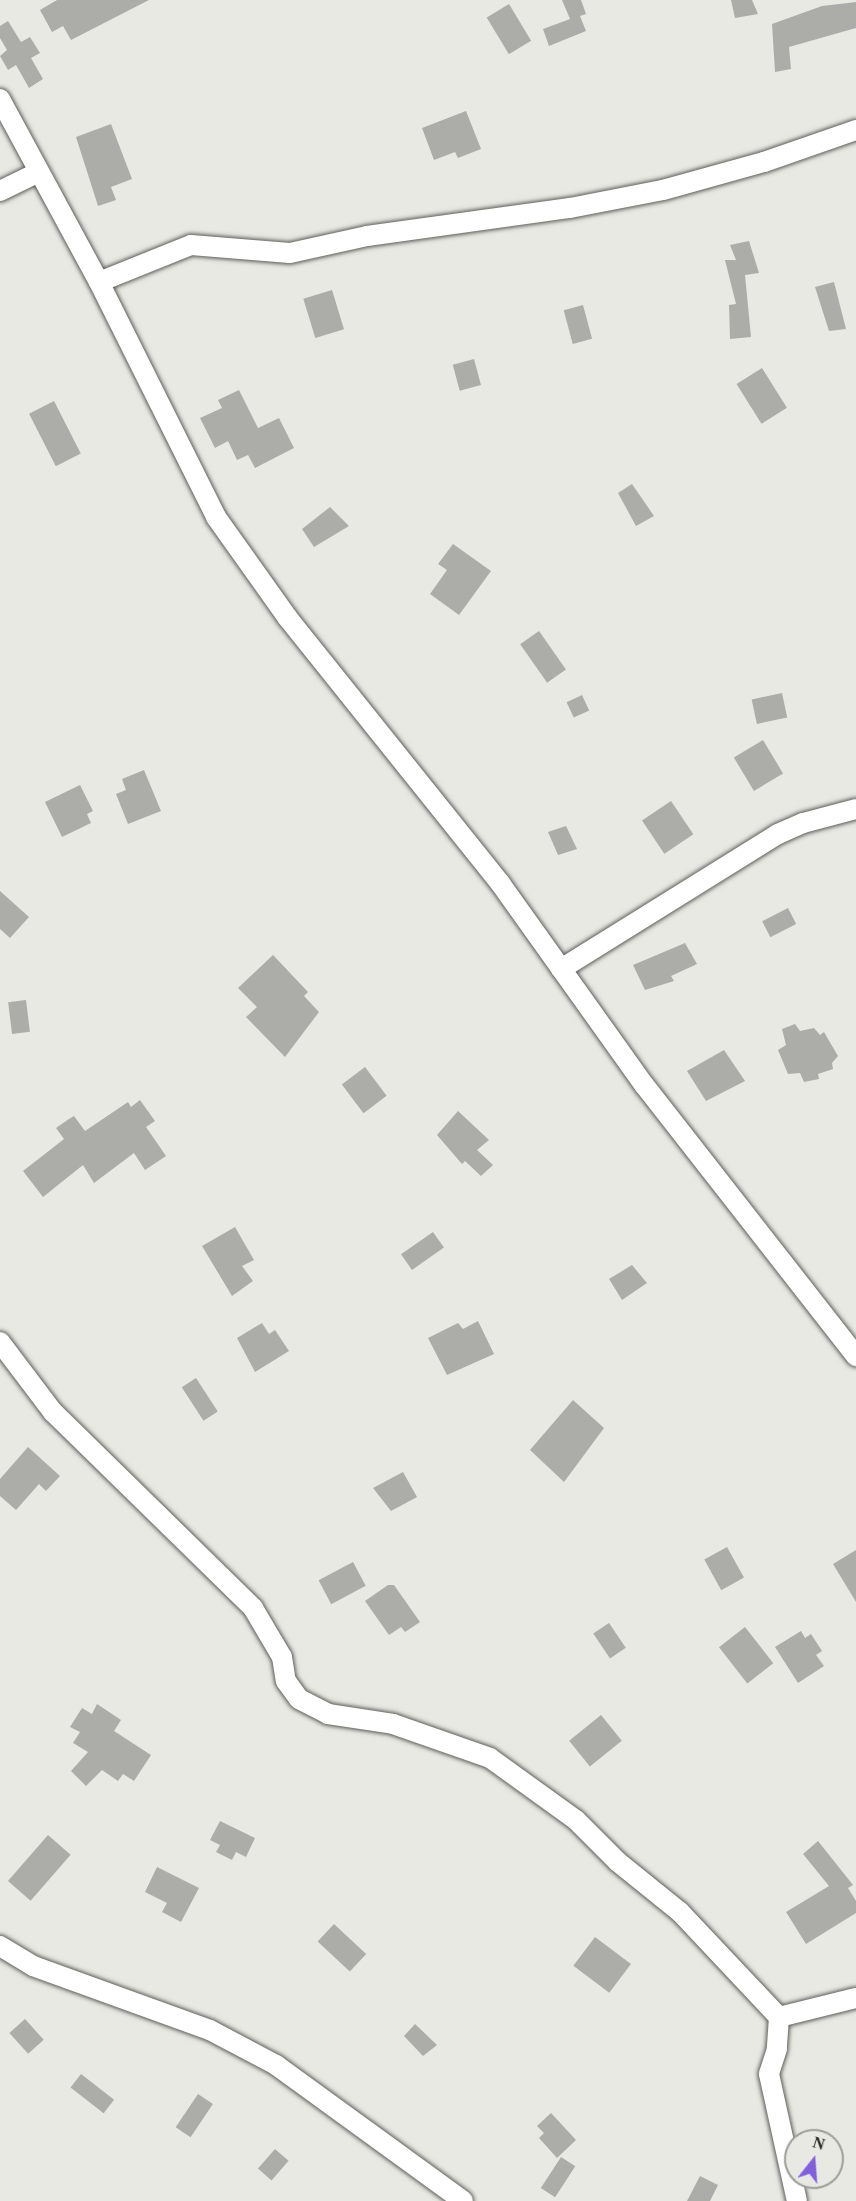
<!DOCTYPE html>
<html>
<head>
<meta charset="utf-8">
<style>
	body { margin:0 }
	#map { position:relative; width:856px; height:2201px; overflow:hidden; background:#e8e9e3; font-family:"Times New Roman",serif }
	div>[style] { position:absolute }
	.building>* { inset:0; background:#acada8; transform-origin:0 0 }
	.roads { filter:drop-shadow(0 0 2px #5e5e5a) drop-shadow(0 0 2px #5e5e5a) }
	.street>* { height:20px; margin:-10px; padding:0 10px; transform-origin:10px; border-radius:10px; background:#fff }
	span { translate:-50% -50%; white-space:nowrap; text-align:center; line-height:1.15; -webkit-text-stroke:6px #e8e9e3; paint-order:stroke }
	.north { position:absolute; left:784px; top:2129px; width:60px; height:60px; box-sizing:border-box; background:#e8e9e3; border:2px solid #9c9d98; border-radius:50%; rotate:17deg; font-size:16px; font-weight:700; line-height:24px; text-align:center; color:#2a2a28 }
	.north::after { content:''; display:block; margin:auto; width:21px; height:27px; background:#8260db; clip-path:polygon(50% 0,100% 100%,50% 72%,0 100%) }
</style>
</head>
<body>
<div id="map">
	<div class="building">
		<div style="clip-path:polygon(57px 0,149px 0,71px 40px,63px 26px,52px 32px,40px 10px)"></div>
		<div style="clip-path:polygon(562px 0,581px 0,586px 14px,580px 16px,586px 31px,549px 46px,543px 29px,570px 19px)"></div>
		<div style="clip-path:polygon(731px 0,752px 0,758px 14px,735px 18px)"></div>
		<div style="clip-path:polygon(856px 2px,856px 28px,789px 47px,791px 69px,775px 72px,772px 24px,822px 6px)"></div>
		<div style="left:509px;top:4px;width:43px;height:26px;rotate:59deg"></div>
		<div style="clip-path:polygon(8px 21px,21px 42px,30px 37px,40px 53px,31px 58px,43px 79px,29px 88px,16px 65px,8px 70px,0 56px,7px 50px,0 38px,0 26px)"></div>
		<div style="clip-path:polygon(466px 111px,481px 149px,458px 158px,455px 152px,434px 160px,422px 128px)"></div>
		<div style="clip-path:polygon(111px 124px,132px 179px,111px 187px,116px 200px,98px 206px,76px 137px)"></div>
		<div style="clip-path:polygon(749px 241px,759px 273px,745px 275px,751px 337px,730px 339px,729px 305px,736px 304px,725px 260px,736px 260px,730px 245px)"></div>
		<div style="clip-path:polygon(834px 282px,846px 329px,829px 331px,815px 287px)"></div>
		<div style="left:332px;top:290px;width:41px;height:30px;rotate:73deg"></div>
		<div style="left:583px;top:305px;width:35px;height:20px;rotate:75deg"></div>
		<div style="left:474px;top:359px;width:27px;height:22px;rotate:75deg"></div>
		<div style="left:762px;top:368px;width:47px;height:30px;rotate:58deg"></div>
		<div style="clip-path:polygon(239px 390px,258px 428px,279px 418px,294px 448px,255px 468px,248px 455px,237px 460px,228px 441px,215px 448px,200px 418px,222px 408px,218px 400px)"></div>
		<div style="left:54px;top:401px;width:59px;height:28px;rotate:63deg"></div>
		<div style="clip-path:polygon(632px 484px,654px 516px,636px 526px,618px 493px)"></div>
		<div style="clip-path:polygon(330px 507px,349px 526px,314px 547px,302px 529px)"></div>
		<div style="clip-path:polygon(453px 544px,491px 571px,459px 615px,430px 594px,447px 570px,438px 564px)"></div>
		<div style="left:539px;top:631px;width:47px;height:23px;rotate:55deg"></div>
		<div style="left:782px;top:693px;width:25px;height:31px;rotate:78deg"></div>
		<div style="left:582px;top:695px;width:17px;height:17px;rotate:65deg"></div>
		<div style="left:763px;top:740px;width:39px;height:34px;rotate:59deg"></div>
		<div style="clip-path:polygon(144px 770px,161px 811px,128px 824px,116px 794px,126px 790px,122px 779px)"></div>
		<div style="clip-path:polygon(80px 785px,93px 811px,87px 814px,91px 823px,62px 837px,45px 802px)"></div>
		<div style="left:671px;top:801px;width:40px;height:35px;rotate:56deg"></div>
		<div style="clip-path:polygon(566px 826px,577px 849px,558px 855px,548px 832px)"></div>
		<div style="clip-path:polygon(0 891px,29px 917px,10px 938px,0 929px)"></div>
		<div style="left:788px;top:908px;width:18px;height:29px;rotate:63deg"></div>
		<div style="clip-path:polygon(685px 943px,697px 964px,671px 976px,674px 981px,645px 990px,633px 965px)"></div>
		<div style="clip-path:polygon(273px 955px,308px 992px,304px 996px,319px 1012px,285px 1057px,246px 1017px,257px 1007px,238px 988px)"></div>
		<div style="left:26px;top:1000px;width:32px;height:18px;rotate:83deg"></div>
		<div style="clip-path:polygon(795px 1024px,800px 1031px,814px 1028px,820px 1035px,824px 1032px,838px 1056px,832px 1063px,833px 1069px,818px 1074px,819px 1079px,804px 1082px,800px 1073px,788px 1074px,778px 1050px,786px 1045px,782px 1029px)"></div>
		<div style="clip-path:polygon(724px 1050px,745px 1081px,706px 1101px,687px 1071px)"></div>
		<div style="left:365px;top:1067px;width:36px;height:29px;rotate:53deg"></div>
		<div style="clip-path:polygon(140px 1100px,155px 1121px,146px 1127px,166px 1156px,145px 1170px,134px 1153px,94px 1183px,83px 1165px,43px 1197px,23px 1171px,64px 1139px,56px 1128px,69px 1119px,74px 1116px,85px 1131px,128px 1102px,131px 1107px)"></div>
		<div style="clip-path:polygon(458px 1111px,489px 1140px,477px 1150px,493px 1165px,481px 1176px,465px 1161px,462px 1164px,437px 1135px)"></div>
		<div style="clip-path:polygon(235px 1227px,254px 1260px,242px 1266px,253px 1281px,232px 1296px,202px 1246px)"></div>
		<div style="left:433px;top:1232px;width:19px;height:39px;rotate:55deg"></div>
		<div style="clip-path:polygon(632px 1265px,647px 1283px,622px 1300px,609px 1279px)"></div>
		<div style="clip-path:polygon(478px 1321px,494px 1354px,447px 1375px,428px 1338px,458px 1323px,463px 1329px)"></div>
		<div style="clip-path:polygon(262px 1323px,269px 1334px,275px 1330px,289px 1351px,255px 1372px,237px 1338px)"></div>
		<div style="left:196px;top:1378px;width:40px;height:17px;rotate:57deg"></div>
		<div style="clip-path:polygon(573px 1400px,604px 1428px,564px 1482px,530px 1450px)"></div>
		<div style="clip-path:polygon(28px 1447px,60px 1476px,46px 1491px,39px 1484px,16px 1510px,0 1496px,0 1479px)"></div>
		<div style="clip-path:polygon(403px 1472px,417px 1497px,391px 1511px,373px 1488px)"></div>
		<div style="left:727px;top:1547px;width:35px;height:26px;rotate:61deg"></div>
		<div style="clip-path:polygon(856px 1550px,856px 1602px,833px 1564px)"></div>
		<div style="left:353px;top:1562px;width:27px;height:39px;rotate:62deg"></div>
		<div style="clip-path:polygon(388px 1585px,394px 1585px,420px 1622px,405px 1632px,401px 1627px,389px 1635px,365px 1601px)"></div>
		<div style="left:609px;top:1623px;width:30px;height:19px;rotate:56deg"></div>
		<div style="left:745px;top:1627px;width:46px;height:33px;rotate:52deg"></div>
		<div style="clip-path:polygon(801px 1631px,805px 1638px,811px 1634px,822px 1651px,816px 1655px,824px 1666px,798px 1683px,775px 1647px)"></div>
		<div style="clip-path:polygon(97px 1704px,121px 1720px,114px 1731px,151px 1755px,134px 1781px,123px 1774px,118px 1781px,102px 1770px,86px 1786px,71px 1771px,88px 1752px,73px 1743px,80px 1732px,70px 1727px,82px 1708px,92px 1714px)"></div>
		<div style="left:601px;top:1715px;width:33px;height:41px;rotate:51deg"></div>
		<div style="clip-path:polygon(220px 1821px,255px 1838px,246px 1857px,236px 1852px,232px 1860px,216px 1852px,220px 1845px,210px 1840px)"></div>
		<div style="left:48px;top:1835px;width:30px;height:61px;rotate:41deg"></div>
		<div style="clip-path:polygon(818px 1841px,853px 1885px,848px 1888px,856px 1901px,856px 1913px,806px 1944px,786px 1912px,829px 1886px,803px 1854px)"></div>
		<div style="clip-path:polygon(157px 1867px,199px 1888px,181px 1922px,162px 1912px,167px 1903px,145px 1892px)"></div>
		<div style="left:334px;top:1924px;width:44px;height:24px;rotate:43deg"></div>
		<div style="left:595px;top:1937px;width:45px;height:36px;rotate:37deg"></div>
		<div style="left:25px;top:2019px;width:28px;height:21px;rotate:48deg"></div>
		<div style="clip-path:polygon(415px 2024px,437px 2045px,423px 2056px,404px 2036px)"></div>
		<div style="left:81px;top:2074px;width:42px;height:17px;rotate:38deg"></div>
		<div style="left:198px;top:2094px;width:18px;height:40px;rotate:34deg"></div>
		<div style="clip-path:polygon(551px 2113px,576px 2140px,557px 2158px,539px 2138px,544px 2133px,537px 2126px)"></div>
		<div style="left:275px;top:2149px;width:18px;height:26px;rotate:41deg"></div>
		<div style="left:561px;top:2157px;width:17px;height:37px;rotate:33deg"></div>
		<div style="clip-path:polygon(700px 2176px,718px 2185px,710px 2201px,687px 2201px)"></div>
	</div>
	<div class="roads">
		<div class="street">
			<div style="left:0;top:99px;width:208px;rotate:61.6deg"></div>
			<div style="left:99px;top:282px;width:263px;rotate:63.5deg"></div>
			<div style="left:216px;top:517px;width:123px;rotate:54.6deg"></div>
			<div style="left:287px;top:617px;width:341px;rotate:51.3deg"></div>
			<div style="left:500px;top:883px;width:249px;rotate:54.5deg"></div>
			<div style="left:645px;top:1086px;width:343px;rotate:52deg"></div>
			<div style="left:0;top:191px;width:41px;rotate:-25.9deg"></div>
			<div style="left:99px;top:282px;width:99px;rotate:-21.9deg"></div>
			<div style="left:191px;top:245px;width:99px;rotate:4.6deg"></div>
			<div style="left:290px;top:253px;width:79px;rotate:-12.4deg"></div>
			<div style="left:367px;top:236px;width:205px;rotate:-7.9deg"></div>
			<div style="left:570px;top:208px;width:95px;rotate:-11deg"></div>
			<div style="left:663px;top:190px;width:105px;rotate:-15.5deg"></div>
			<div style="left:764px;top:162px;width:97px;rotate:-19.2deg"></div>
			<div style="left:561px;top:969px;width:256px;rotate:-31.9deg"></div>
			<div style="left:778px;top:834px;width:27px;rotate:-24deg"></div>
			<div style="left:803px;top:823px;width:55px;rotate:-14.8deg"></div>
			<div style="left:0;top:1342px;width:88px;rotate:52.9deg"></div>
			<div style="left:53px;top:1412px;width:280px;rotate:44.4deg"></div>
			<div style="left:253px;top:1608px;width:57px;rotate:59.4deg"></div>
			<div style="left:282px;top:1657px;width:24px;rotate:81deg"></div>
			<div style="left:286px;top:1681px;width:22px;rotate:54deg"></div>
			<div style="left:299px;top:1699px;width:33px;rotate:27deg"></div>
			<div style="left:328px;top:1714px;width:66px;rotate:8.7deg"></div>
			<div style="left:393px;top:1724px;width:103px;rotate:19.3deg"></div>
			<div style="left:490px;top:1758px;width:106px;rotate:35.8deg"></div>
			<div style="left:576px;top:1820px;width:59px;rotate:45deg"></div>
			<div style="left:618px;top:1862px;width:80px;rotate:38.9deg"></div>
			<div style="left:680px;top:1912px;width:144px;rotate:46.7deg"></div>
			<div style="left:779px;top:2017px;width:32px;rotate:94deg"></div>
			<div style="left:777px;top:2049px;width:26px;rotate:108deg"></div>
			<div style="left:769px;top:2074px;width:130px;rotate:77.6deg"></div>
			<div style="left:0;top:1946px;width:39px;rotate:31deg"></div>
			<div style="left:33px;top:1966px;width:188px;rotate:19.9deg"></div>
			<div style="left:210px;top:2030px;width:75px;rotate:27.9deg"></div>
			<div style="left:276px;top:2065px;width:231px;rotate:36deg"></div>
			<div style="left:779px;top:2017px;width:79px;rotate:-13.9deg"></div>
		</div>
	</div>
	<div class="north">N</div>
</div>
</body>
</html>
